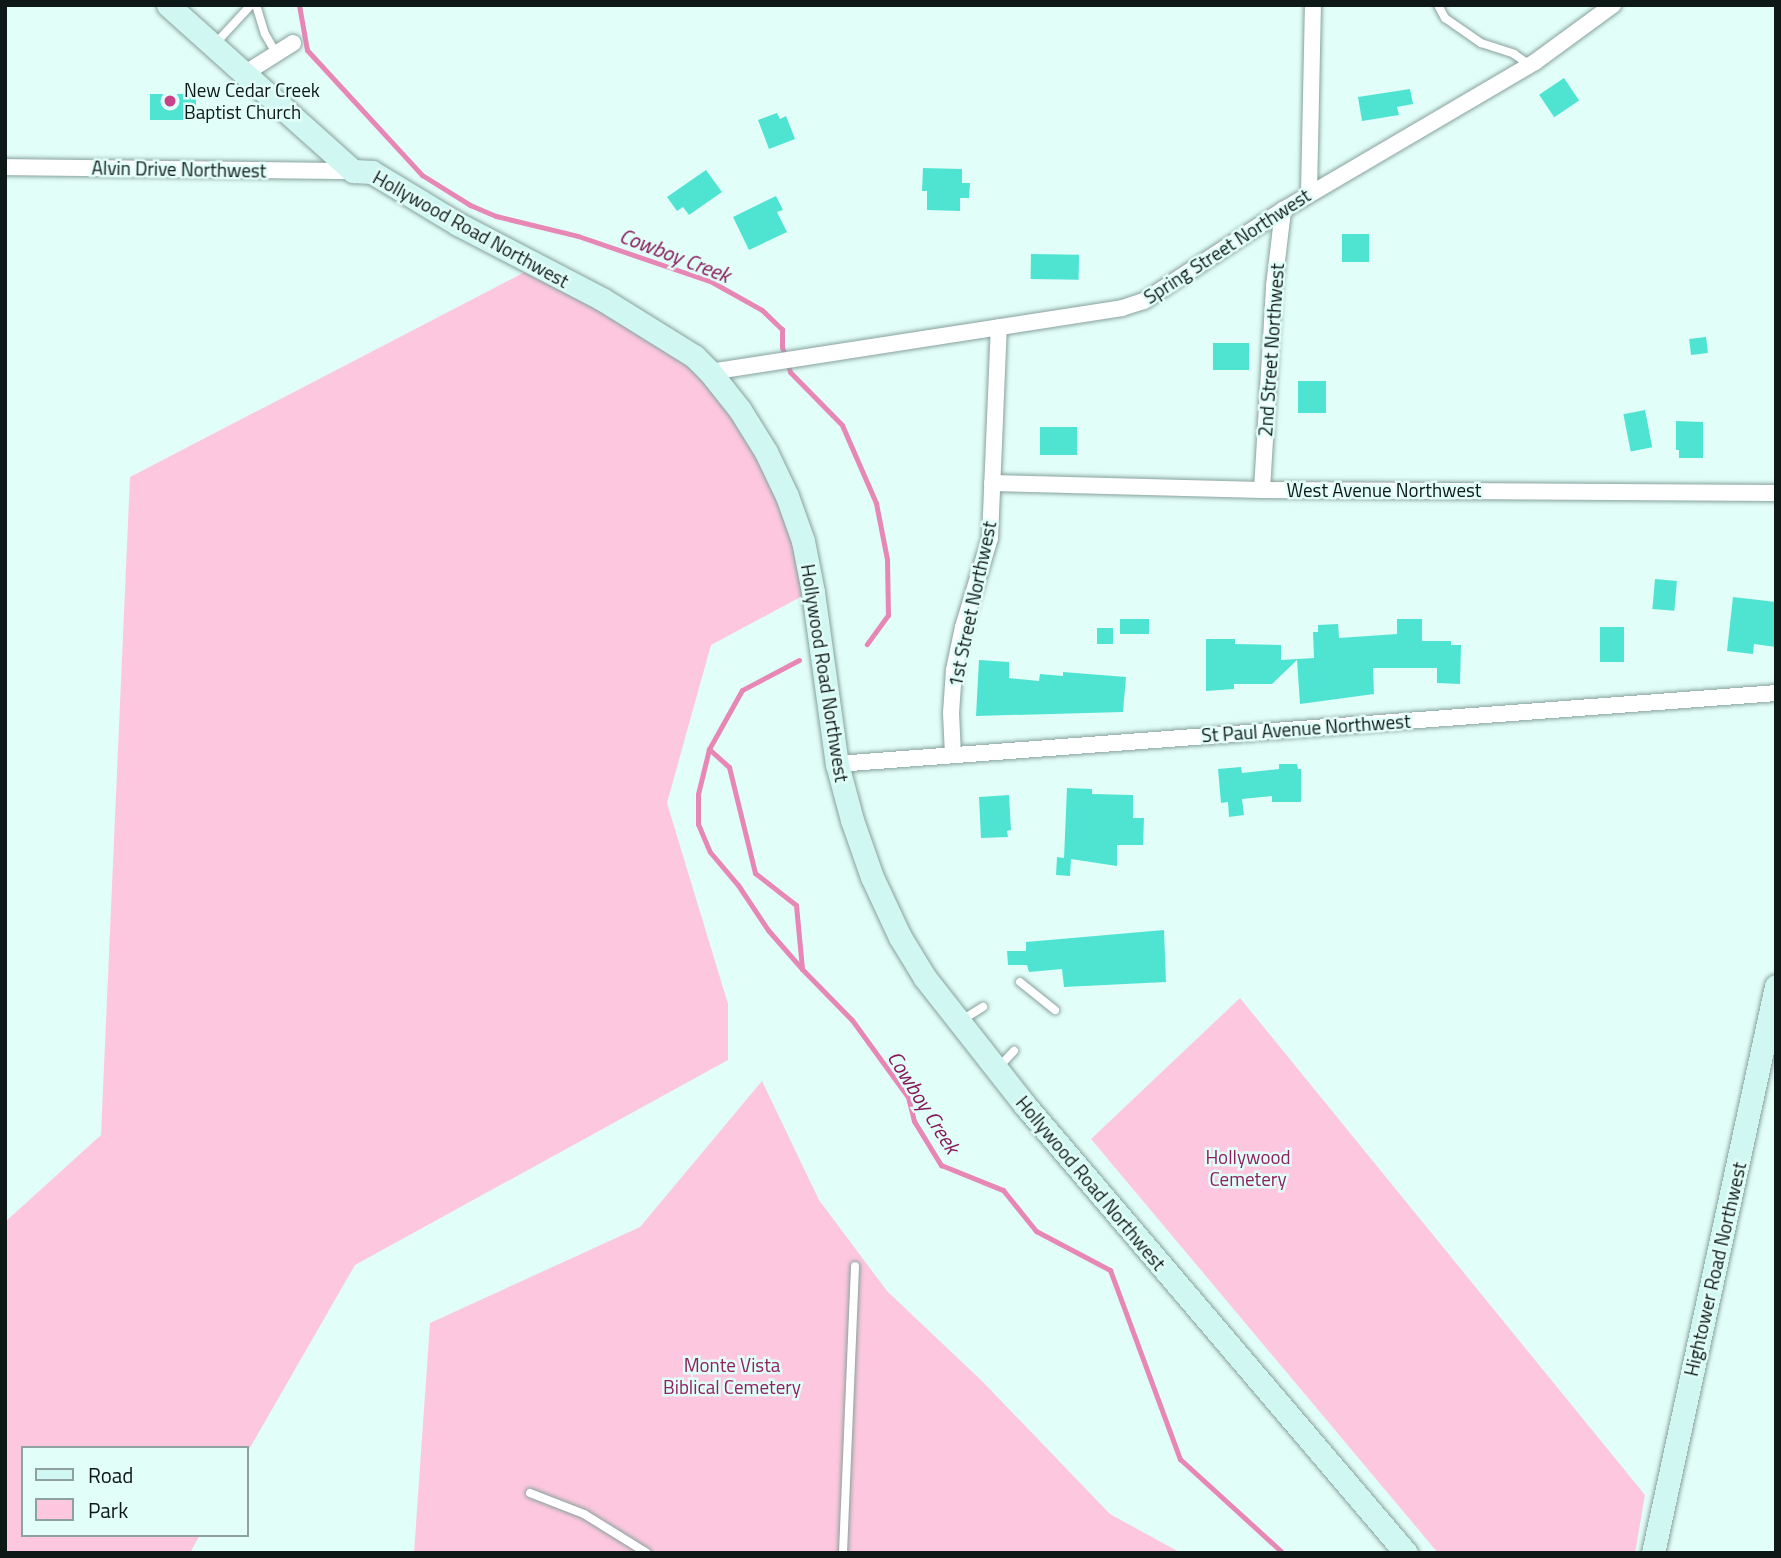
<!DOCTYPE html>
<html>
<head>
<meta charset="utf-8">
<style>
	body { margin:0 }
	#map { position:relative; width:1781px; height:1558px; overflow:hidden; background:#e2fef8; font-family:"Titillium Web",sans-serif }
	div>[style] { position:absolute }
	.green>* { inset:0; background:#fdc8df }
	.stream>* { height:5px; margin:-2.5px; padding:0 2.5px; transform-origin:2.5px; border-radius:2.5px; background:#e787b5 }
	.building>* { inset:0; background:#4fe4d2; transform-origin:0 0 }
	.roads { filter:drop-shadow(0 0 2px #88a19d) drop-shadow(0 0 2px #88a19d) }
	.lane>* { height:8px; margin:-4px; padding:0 4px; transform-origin:4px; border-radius:4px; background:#fff }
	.street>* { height:16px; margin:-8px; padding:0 8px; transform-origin:8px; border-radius:8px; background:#fff }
	.secondary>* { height:23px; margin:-11.5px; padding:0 11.5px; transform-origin:11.5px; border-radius:11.5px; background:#d1f7f2 }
	.dots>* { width:19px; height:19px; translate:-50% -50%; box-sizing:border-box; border:4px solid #e2fef8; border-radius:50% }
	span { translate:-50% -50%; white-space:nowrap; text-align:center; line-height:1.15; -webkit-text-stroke:5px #e2fef8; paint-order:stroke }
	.poi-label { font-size:19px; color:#0e1816 }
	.left { translate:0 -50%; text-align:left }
	.street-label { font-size:19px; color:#0e1816 }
	.park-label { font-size:19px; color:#902160 }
	.water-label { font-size:21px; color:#88185a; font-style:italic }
	.frame { position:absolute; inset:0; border:7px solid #0e1816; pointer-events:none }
	.legend { position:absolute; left:21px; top:1446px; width:228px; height:91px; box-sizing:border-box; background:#e2fef8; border:2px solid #8da29e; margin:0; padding:9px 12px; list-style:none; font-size:21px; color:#0e1816 }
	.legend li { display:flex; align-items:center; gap:14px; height:35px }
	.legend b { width:35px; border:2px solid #8da29e }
</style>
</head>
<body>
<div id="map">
	<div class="green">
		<div style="clip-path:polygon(548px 260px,706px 359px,769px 465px,808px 593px,711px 645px,667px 803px,728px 1004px,728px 1060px,355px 1265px,247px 1453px,247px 1448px,23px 1448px,23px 1535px,200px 1535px,190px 1553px,5px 1553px,5px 1222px,101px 1135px,130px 477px)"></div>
		<div style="clip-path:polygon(1240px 998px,1645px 1495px,1635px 1553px,1438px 1553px,1091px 1139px)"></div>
		<div style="clip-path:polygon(762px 1081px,819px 1200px,887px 1291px,983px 1382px,1110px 1514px,1181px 1553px,414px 1553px,430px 1323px,640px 1227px)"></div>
	</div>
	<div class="stream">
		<div style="left:299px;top:5px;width:46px;rotate:79.9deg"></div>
		<div style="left:307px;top:50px;width:170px;rotate:47.4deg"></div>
		<div style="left:422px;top:175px;width:57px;rotate:32deg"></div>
		<div style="left:470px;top:205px;width:28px;rotate:23deg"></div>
		<div style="left:496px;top:216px;width:84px;rotate:13.7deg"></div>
		<div style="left:578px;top:236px;width:142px;rotate:18.9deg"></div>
		<div style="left:712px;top:282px;width:57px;rotate:29.2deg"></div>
		<div style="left:762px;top:310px;width:28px;rotate:44deg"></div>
		<div style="left:782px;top:329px;width:18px;rotate:90deg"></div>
		<div style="left:782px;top:347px;width:26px;rotate:72deg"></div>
		<div style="left:790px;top:372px;width:74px;rotate:45.5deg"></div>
		<div style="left:842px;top:425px;width:85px;rotate:66.4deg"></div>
		<div style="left:876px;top:503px;width:57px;rotate:78.9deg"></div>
		<div style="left:887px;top:559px;width:56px;rotate:89deg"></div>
		<div style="left:888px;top:615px;width:36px;rotate:126deg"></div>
		<div style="left:799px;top:660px;width:64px;rotate:152.2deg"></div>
		<div style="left:742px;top:690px;width:68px;rotate:119.2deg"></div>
		<div style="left:709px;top:749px;width:27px;rotate:42deg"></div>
		<div style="left:729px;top:767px;width:109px;rotate:76.2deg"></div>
		<div style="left:755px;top:873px;width:52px;rotate:38deg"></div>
		<div style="left:796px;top:905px;width:64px;rotate:84.6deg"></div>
		<div style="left:802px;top:969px;width:71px;rotate:45.6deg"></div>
		<div style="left:852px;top:1020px;width:95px;rotate:54deg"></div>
		<div style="left:908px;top:1097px;width:25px;rotate:76deg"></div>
		<div style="left:914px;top:1121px;width:52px;rotate:58.5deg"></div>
		<div style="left:941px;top:1165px;width:67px;rotate:22deg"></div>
		<div style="left:1003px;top:1190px;width:53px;rotate:51.2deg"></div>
		<div style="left:1036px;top:1231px;width:84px;rotate:27.8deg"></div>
		<div style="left:1110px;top:1270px;width:202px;rotate:69.7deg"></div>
		<div style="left:1180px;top:1459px;width:139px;rotate:42.4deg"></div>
		<div style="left:709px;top:749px;width:46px;rotate:103.7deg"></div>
		<div style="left:698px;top:794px;width:30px;rotate:90deg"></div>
		<div style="left:698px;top:824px;width:30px;rotate:67deg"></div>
		<div style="left:710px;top:852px;width:43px;rotate:49.7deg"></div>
		<div style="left:738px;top:885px;width:54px;rotate:56.3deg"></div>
		<div style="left:768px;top:930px;width:52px;rotate:48.9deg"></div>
	</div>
	<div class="building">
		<div style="left:1564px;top:78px;width:27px;height:30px;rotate:56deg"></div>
		<div style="clip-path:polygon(1410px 89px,1413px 104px,1397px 107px,1399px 115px,1362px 121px,1358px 97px)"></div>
		<div style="left:196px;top:94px;width:26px;height:46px;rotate:90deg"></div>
		<div style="clip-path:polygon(777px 113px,780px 119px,786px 116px,795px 139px,769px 149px,758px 120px)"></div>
		<div style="clip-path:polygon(923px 168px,962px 169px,962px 183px,970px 183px,969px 198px,960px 198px,960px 211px,927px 210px,927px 191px,922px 191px)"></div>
		<div style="clip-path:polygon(706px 170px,722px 192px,689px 215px,683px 207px,677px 211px,667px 197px)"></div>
		<div style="clip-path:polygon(776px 196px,783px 210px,777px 212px,787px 232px,749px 250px,733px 217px)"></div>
		<div style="left:1342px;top:234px;width:27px;height:28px"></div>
		<div style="left:1031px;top:254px;width:48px;height:25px;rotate:1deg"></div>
		<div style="left:1706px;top:337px;width:16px;height:17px;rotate:83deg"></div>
		<div style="left:1213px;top:343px;width:36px;height:27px"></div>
		<div style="left:1326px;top:381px;width:32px;height:28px;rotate:90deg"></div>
		<div style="left:1645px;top:410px;width:38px;height:22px;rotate:79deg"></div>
		<div style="clip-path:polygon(1676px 421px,1703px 422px,1703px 458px,1679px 458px,1679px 450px,1676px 450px)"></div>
		<div style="left:1040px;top:427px;width:37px;height:28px"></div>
		<div style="left:1655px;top:579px;width:22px;height:30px;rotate:5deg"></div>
		<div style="clip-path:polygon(1733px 597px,1776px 602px,1776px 647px,1754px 644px,1753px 654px,1727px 651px)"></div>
		<div style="left:1120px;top:619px;width:29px;height:15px"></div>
		<div style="clip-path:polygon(1397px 619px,1422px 619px,1422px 641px,1451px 641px,1451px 645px,1461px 645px,1460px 684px,1437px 683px,1437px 668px,1373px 668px,1374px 694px,1300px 704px,1297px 660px,1272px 684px,1234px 684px,1234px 689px,1206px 691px,1206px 639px,1235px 639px,1235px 644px,1281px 645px,1281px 660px,1314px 658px,1313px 632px,1318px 632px,1318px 625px,1338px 624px,1339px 638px,1397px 634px)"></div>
		<div style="left:1600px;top:627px;width:24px;height:35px"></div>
		<div style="left:1113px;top:628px;width:16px;height:16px;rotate:90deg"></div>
		<div style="clip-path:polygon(979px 660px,1009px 662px,1009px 678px,1039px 681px,1040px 674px,1063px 676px,1063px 672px,1126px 677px,1123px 712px,976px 716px)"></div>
		<div style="clip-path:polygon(1279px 764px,1297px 764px,1298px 769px,1301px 769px,1301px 802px,1272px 802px,1272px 796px,1242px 799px,1244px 815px,1229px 817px,1228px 802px,1221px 803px,1218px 769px,1241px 767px,1242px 773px,1279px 769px)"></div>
		<div style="clip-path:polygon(1067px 788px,1092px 789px,1092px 794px,1133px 795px,1133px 818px,1144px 818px,1143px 845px,1117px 845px,1117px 866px,1071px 859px,1070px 876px,1056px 875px,1057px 857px,1064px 858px)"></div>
		<div style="clip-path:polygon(1009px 795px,1011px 830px,1007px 831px,1008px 837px,981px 838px,979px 797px)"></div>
		<div style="clip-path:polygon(1164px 930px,1166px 982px,1064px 987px,1062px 969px,1029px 972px,1027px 965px,1008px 965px,1007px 951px,1026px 951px,1026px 942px)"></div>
	</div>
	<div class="roads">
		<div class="lane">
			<div style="left:256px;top:5px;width:30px;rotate:73deg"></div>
			<div style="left:265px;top:34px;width:22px;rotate:60deg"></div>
			<div style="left:1438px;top:5px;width:15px;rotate:62deg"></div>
			<div style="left:1445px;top:18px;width:44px;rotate:34.8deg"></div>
			<div style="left:1481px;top:43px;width:35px;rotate:18deg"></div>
			<div style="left:1514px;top:54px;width:19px;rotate:35deg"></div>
			<div style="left:215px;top:44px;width:53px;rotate:-47.3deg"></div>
			<div style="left:1020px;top:982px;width:45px;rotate:38.7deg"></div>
			<div style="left:962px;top:1020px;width:25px;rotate:-32deg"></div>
			<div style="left:997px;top:1069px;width:25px;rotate:-47deg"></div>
			<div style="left:530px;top:1493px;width:58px;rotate:21.3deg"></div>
			<div style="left:584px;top:1514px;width:74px;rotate:31.8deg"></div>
			<div style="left:843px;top:1553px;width:287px;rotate:-87.6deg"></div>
		</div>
		<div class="street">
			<div style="left:244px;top:74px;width:58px;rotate:-32.3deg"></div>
			<div style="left:5px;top:167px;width:348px;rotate:0.7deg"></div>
			<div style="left:1309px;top:193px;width:188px;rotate:-88.8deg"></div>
			<div style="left:710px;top:372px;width:417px;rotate:-8.8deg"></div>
			<div style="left:1122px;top:308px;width:23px;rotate:-18deg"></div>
			<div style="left:1144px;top:301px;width:166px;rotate:-33.2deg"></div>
			<div style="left:1283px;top:210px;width:292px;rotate:-30.4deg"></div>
			<div style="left:1535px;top:62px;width:97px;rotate:-36.2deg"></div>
			<div style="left:992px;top:483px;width:270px;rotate:1.5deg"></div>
			<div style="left:1262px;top:490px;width:514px;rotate:0.33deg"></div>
			<div style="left:1262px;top:490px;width:204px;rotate:-86.6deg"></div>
			<div style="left:1274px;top:286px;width:77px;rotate:-83.2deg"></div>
			<div style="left:953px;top:755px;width:42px;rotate:-92.7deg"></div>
			<div style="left:951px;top:713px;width:43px;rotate:-86deg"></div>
			<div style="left:954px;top:670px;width:44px;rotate:-78.2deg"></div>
			<div style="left:963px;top:627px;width:93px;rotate:-73.1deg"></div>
			<div style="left:990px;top:538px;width:211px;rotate:-87.6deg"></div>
			<div style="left:837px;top:764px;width:942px;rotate:-4.32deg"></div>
		</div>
		<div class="secondary">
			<div style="left:168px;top:5px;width:249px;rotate:41.9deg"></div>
			<div style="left:353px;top:171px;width:19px;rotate:3deg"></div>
			<div style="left:372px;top:172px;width:100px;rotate:31.2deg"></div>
			<div style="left:458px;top:224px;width:162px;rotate:27.5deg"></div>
			<div style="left:602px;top:299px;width:108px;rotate:31.8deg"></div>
			<div style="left:694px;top:356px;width:23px;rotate:45deg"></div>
			<div style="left:710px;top:372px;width:48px;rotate:51.7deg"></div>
			<div style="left:740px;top:410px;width:49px;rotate:58.2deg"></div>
			<div style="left:766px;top:452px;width:49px;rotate:64.5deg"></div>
			<div style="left:787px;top:496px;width:48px;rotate:70.4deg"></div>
			<div style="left:803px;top:541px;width:52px;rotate:78.9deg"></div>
			<div style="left:813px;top:592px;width:174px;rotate:82.1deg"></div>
			<div style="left:837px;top:764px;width:58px;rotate:75deg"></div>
			<div style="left:852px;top:820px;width:60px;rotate:70.7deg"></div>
			<div style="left:872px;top:877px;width:66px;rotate:65deg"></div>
			<div style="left:900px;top:937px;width:48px;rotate:58.6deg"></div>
			<div style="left:925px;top:978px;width:160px;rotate:51.8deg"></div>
			<div style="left:1024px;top:1104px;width:590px;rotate:49.61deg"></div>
			<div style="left:1653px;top:1553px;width:580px;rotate:-77.76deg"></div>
		</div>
	</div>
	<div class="dots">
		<div style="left:170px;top:101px;background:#c7448b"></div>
	</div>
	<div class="poi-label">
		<span class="left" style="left:184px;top:101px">New Cedar Creek<br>Baptist Church</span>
	</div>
	<div class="street-label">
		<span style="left:179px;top:169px;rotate:1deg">Alvin Drive Northwest</span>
		<span style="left:471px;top:229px;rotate:29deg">Hollywood Road Northwest</span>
		<span style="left:1227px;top:246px;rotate:-33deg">Spring Street Northwest</span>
		<span style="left:1271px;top:350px;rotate:-86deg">2nd Street Northwest</span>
		<span style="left:1384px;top:490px">West Avenue Northwest</span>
		<span style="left:972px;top:604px;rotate:-78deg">1st Street Northwest</span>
		<span style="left:825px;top:673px;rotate:81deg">Hollywood Road Northwest</span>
		<span style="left:1306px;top:728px;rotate:-4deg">St Paul Avenue Northwest</span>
		<span style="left:1091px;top:1183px;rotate:50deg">Hollywood Road Northwest</span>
		<span style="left:1715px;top:1269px;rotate:-77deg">Hightower Road Northwest</span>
	</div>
	<div class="park-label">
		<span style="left:1248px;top:1168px">Hollywood<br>Cemetery</span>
		<span style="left:732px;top:1376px">Monte Vista<br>Biblical Cemetery</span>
	</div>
	<div class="water-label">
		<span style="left:675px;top:255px;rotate:21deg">Cowboy Creek</span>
		<span style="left:924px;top:1102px;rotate:58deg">Cowboy Creek</span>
	</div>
	<div class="frame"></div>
	<ul class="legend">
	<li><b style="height:9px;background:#d1f7f2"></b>Road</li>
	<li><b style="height:19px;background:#fdc8df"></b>Park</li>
	</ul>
</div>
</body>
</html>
